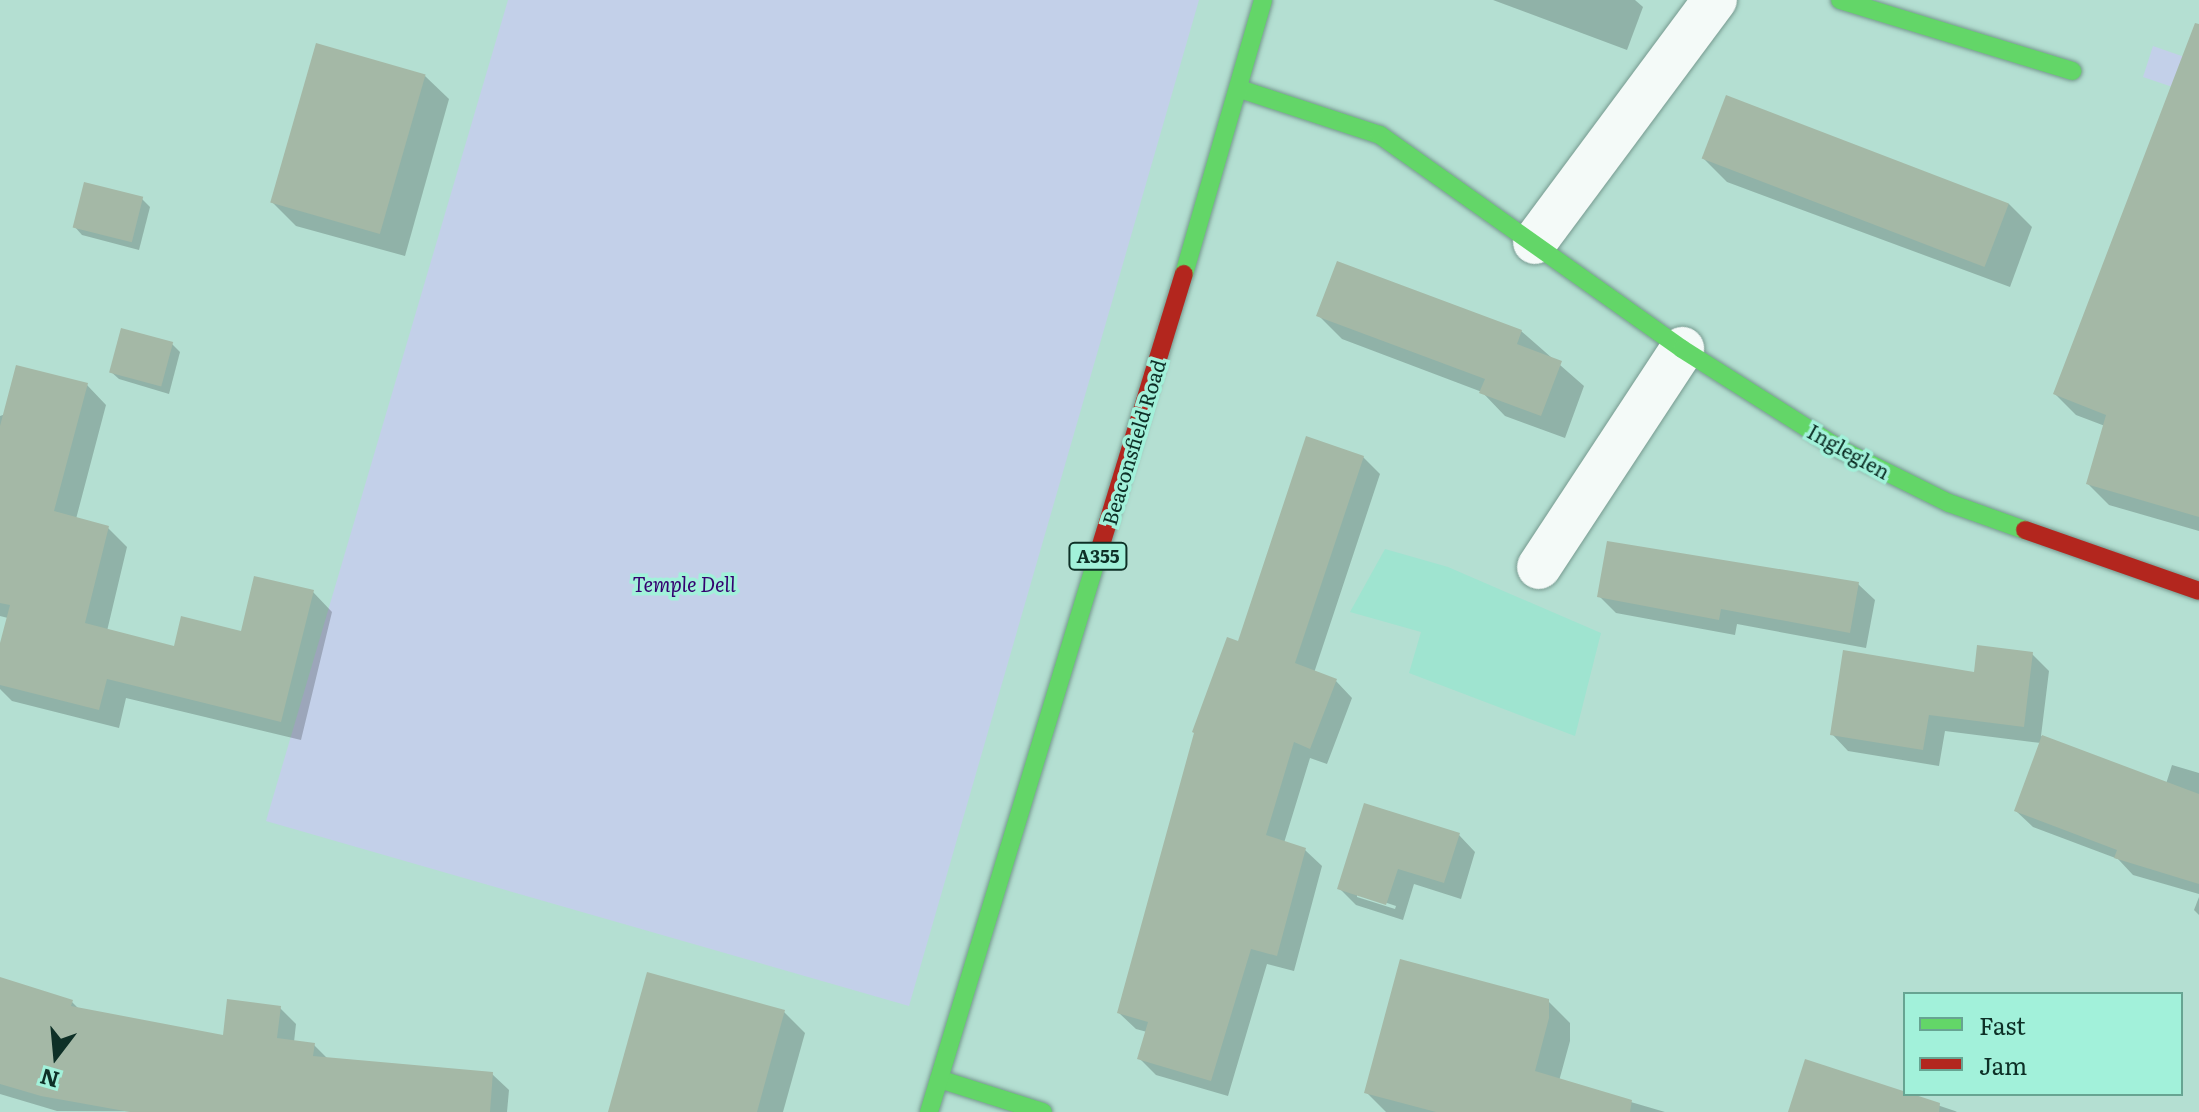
<!DOCTYPE html>
<html>
<head>
<meta charset="utf-8">
<style>
	body { margin:0 }
	#map { position:relative; width:2199px; height:1112px; overflow:hidden; background:#b4dfd2; font-family:Literata,serif }
	div>[style] { position:absolute }
	.built>* { inset:0; background:#9fe4d0 }
	.green>* { inset:0; background:#c3d0e9 }
	.shadow>* { inset:0; background:#0003 }
	.building>* { inset:0; background:#a4b8a6; transform-origin:0 0 }
	.roads { filter:drop-shadow(0 0 2px #76998f) drop-shadow(0 0 2px #76998f) }
	.street>* { height:44px; margin:-22px; padding:0 22px; transform-origin:22px; border-radius:22px; background:#f4faf8 }
	.fast>* { height:18px; margin:-9px; padding:0 9px; transform-origin:9px; border-radius:9px; background:#63d668 }
	.jam>* { height:18px; margin:-9px; padding:0 9px; transform-origin:9px; border-radius:9px; background:#b3261e }
	span { translate:-50% -50%; white-space:nowrap; text-align:center; line-height:1.15; -webkit-text-stroke:7px #a2f1da; paint-order:stroke }
	.shield-label span { padding:2px 6px; background:#a2f1da; border:2px solid; border-radius:6px; -webkit-text-stroke-width:0 }
	.shield-label { font-size:18px; color:#0e3027; font-weight:700 }
	.street-label { font-size:20px; color:#0e3027 }
	.park-label { font-size:20px; color:#34016f; font-style:italic }
	.legend { position:absolute; left:1903px; top:992px; width:280px; height:104px; box-sizing:border-box; background:#a2f1da; border:2px solid #67a492; margin:0; padding:10px 14px; list-style:none; font-size:24px; color:#0e3027 }
	.legend li { display:flex; align-items:center; gap:16px; height:40px }
	.legend b { width:40px; border:2px solid #67a492 }
	.north { position:absolute; left:16px; top:1016px; width:80px; height:80px; -webkit-text-stroke:6px #a2f1da; paint-order:stroke; rotate:196deg; font-size:22px; font-weight:700; line-height:32px; text-align:center; color:#0e3027 }
	.north::after { content:''; display:block; margin:auto; width:28px; height:36px; background:#0e3027; clip-path:polygon(50% 0,100% 100%,50% 72%,0 100%) }
</style>
</head>
<body>
<div id="map">
	<div class="built">
		<div style="clip-path:polygon(1385px 549px,1448px 567px,1601px 633px,1575px 736px,1409px 673px,1421px 632px,1350px 612px)"></div>
	</div>
	<div class="green">
		<div style="clip-path:polygon(508px 0,1199px 0,909px 1006px,266px 821px)"></div>
		<div style="clip-path:polygon(2153px 46px,2199px 62px,2199px 96px,2143px 77px)"></div>
	</div>
	<div class="shadow">
		<div style="clip-path:polygon(1493px 0,1635px 0,1643px 7px,1627px 50px)"></div>
		<div style="clip-path:polygon(425px 76px,449px 99px,405px 256px,296px 226px,273px 203px)"></div>
		<div style="clip-path:polygon(2199px 95px,2199px 531px,2109px 505px,2088px 484px,2105px 426px,2076px 415px,2055px 394px)"></div>
		<div style="clip-path:polygon(1704px 159px,2009px 204px,2032px 227px,2010px 287px,1727px 182px)"></div>
		<div style="clip-path:polygon(142px 199px,150px 207px,139px 250px,82px 235px,74px 226px)"></div>
		<div style="clip-path:polygon(1319px 316px,1521px 331px,1584px 386px,1565px 438px,1505px 416px,1482px 392px,1342px 339px)"></div>
		<div style="clip-path:polygon(172px 344px,180px 352px,169px 394px,119px 379px,110px 371px)"></div>
		<div style="clip-path:polygon(87px 385px,106px 405px,76px 519px,108px 528px,127px 547px,107px 631px,175px 648px,242px 633px,313px 592px,332px 612px,301px 740px,126px 698px,119px 728px,12px 701px,0 689px,0 651px,8px 618px,0 616px,0 416px)"></div>
		<div style="clip-path:polygon(1363px 457px,1380px 474px,1314px 673px,1336px 681px,1352px 698px,1327px 764px,1310px 758px,1284px 843px,1305px 850px,1322px 866px,1294px 971px,1267px 964px,1228px 1096px,1156px 1075px,1139px 1058px,1147px 1032px,1136px 1029px,1119px 1013px,1239px 644px)"></div>
		<div style="clip-path:polygon(1858px 584px,1875px 600px,1866px 648px,1737px 624px,1735px 635px,1616px 613px,1600px 597px)"></div>
		<div style="clip-path:polygon(2032px 654px,2049px 671px,2041px 736px,2166px 784px,2172px 765px,2199px 773px,2199px 894px,2133px 875px,2118px 859px,2033px 827px,2016px 811px,2041px 743px,1945px 731px,1939px 766px,1848px 751px,1832px 734px)"></div>
		<div style="clip-path:polygon(evenodd,1459px 835px,1475px 852px,1461px 899px,1414px 884px,1403px 920px,1356px 905px,1340px 889px,1459px 835px,1357px 893px,1396px 906px,1395px 909px,1357px 897px,1357px 893px)"></div>
		<div style="clip-path:polygon(2199px 897px,2199px 915px,2194px 910px)"></div>
		<div style="clip-path:polygon(0 979px,72px 1002px,79px 1009px,225px 1037px,280px 1008px,296px 1024px,294px 1042px,314px 1045px,329px 1060px,492px 1074px,509px 1090px,507px 1112px,57px 1111px,0 1094px)"></div>
		<div style="clip-path:polygon(1548px 1001px,1570px 1023px,1570px 1041px,1559px 1081px,1665px 1112px,1386px 1112px,1366px 1092px)"></div>
		<div style="clip-path:polygon(784px 1012px,805px 1033px,783px 1112px,611px 1112px)"></div>
		<div style="clip-path:polygon(1806px 1061px,1955px 1111px,1957px 1112px,1790px 1112px)"></div>
	</div>
	<div class="building">
		<div style="clip-path:polygon(2195px 23px,2199px 24px,2199px 517px,2086px 484px,2106px 415px,2053px 394px)"></div>
		<div style="left:316px;top:43px;width:114px;height:166px;rotate:16deg"></div>
		<div style="left:1726px;top:95px;width:303px;height:68px;rotate:21deg"></div>
		<div style="left:84px;top:182px;width:61px;height:47px;rotate:14deg"></div>
		<div style="clip-path:polygon(1337px 261px,1522px 330px,1517px 344px,1562px 361px,1541px 416px,1479px 393px,1485px 379px,1316px 316px)"></div>
		<div style="left:121px;top:328px;width:54px;height:46px;rotate:15deg"></div>
		<div style="clip-path:polygon(16px 365px,88px 383px,54px 511px,109px 526px,85px 623px,174px 646px,181px 616px,241px 631px,254px 576px,314px 590px,281px 722px,107px 679px,99px 710px,0 685px,0 643px,10px 605px,0 603px,0 426px)"></div>
		<div style="clip-path:polygon(1306px 436px,1364px 456px,1295px 663px,1337px 679px,1310px 749px,1294px 742px,1266px 835px,1306px 848px,1277px 956px,1251px 949px,1211px 1081px,1137px 1059px,1148px 1022px,1117px 1013px,1194px 733px,1192px 732px,1227px 637px,1238px 641px)"></div>
		<div style="clip-path:polygon(1607px 541px,1859px 582px,1850px 633px,1721px 609px,1719px 620px,1597px 597px)"></div>
		<div style="clip-path:polygon(1977px 645px,2033px 652px,2024px 727px,1929px 715px,1923px 750px,1830px 735px,1843px 650px,1974px 672px)"></div>
		<div style="clip-path:polygon(2042px 735px,2199px 794px,2199px 884px,2114px 858px,2117px 850px,2014px 811px)"></div>
		<div style="clip-path:polygon(1364px 803px,1460px 833px,1444px 883px,1398px 869px,1386px 905px,1337px 889px)"></div>
		<div style="clip-path:polygon(1400px 959px,1549px 999px,1549px 1018px,1535px 1071px,1632px 1100px,1630px 1112px,1436px 1112px,1364px 1093px)"></div>
		<div style="clip-path:polygon(647px 972px,785px 1010px,757px 1112px,608px 1112px)"></div>
		<div style="clip-path:polygon(0 977px,73px 1000px,71px 1006px,223px 1035px,227px 999px,281px 1006px,277px 1038px,315px 1043px,313px 1056px,493px 1072px,490px 1112px,130px 1112px,41px 1096px,0 1084px)"></div>
		<div style="clip-path:polygon(1805px 1059px,1940px 1103px,1939px 1112px,1788px 1112px)"></div>
	</div>
	<div class="roads">
		<div class="street">
			<div style="left:1535px;top:242px;width:302px;rotate:-53.4deg"></div>
			<div style="left:1539px;top:567px;width:261px;rotate:-56.7deg"></div>
		</div>
		<div class="fast">
			<div style="left:1840px;top:0;width:243px;rotate:17deg"></div>
			<div style="left:1240px;top:89px;width:147px;rotate:18.2deg"></div>
			<div style="left:1380px;top:135px;width:370px;rotate:35.3deg"></div>
			<div style="left:1682px;top:349px;width:187px;rotate:32.3deg"></div>
			<div style="left:1840px;top:449px;width:122px;rotate:26.4deg"></div>
			<div style="left:1949px;top:503px;width:81px;rotate:19.6deg"></div>
			<div style="left:1184px;top:274px;width:285px;rotate:-73.9deg"></div>
			<div style="left:939px;top:1079px;width:109px;rotate:17.6deg"></div>
			<div style="left:929px;top:1112px;width:579px;rotate:-73.13deg"></div>
		</div>
		<div class="jam">
			<div style="left:2025px;top:530px;width:184px;rotate:19.3deg"></div>
			<div style="left:1097px;top:558px;width:297px;rotate:-73deg"></div>
		</div>
	</div>
	<div class="shield-label">
		<span style="left:1098px;top:556px">A355</span>
	</div>
	<div class="street-label">
		<span style="left:1133px;top:442px;rotate:-73deg">Beaconsfield Road</span>
		<span style="left:1849px;top:451px;rotate:29deg">Ingleglen</span>
	</div>
	<div class="park-label">
		<span style="left:684px;top:583px">Temple Dell</span>
	</div>
	<ul class="legend">
	<li><b style="height:10px;background:#63d668"></b>Fast</li>
	<li><b style="height:10px;background:#b3261e"></b>Jam</li>
	</ul>
	<div class="north">N</div>
</div>
</body>
</html>
